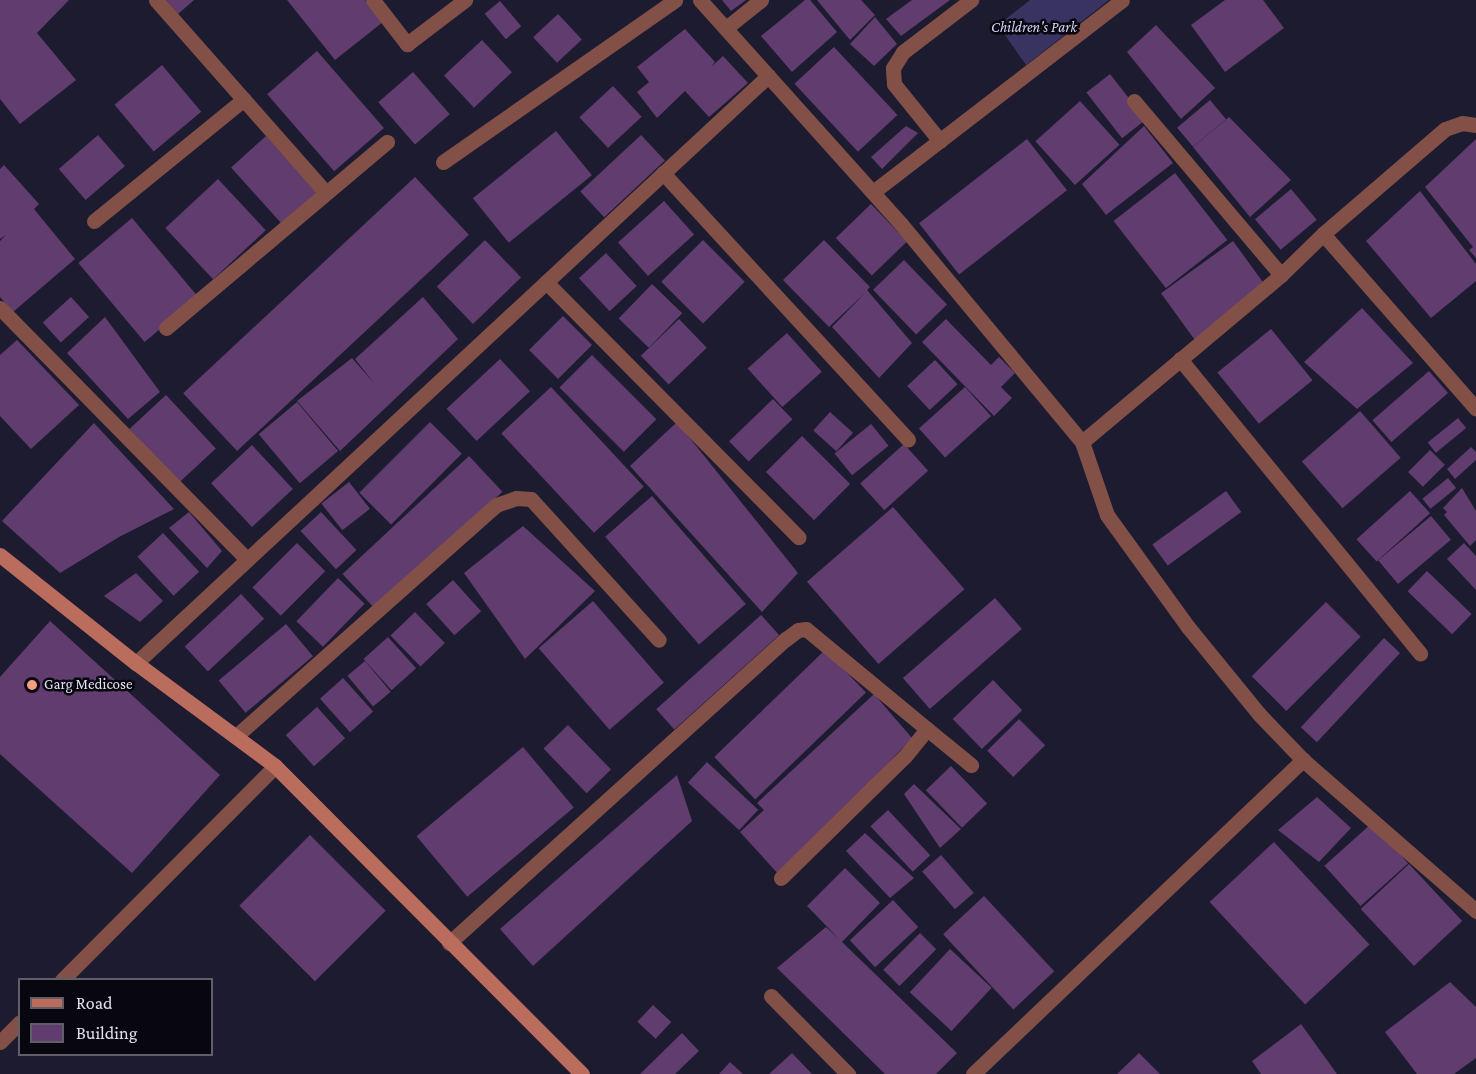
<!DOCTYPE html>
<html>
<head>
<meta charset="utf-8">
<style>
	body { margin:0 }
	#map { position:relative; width:1476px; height:1074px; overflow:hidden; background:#1d1b30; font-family:"Crimson Pro",serif }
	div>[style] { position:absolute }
	.green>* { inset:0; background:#393362 }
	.building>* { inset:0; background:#613c6e; transform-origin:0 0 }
	.lane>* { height:15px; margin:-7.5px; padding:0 7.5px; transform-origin:7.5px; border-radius:7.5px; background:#825047 }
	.street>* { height:15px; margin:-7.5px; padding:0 7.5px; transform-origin:7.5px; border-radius:7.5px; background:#825047 }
	.secondary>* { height:15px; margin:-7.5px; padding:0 7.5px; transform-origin:7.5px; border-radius:7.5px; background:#ba6c5d }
	.dots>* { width:16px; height:16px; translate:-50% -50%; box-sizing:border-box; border:3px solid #080710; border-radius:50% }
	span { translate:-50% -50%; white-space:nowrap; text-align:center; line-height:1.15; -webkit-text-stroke:5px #080710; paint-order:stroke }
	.park-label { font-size:15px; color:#d3d2f5; font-style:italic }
	.poi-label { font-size:15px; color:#e1e1ef }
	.left { translate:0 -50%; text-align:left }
	.legend { position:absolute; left:18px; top:978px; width:195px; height:78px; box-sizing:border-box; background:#080710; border:2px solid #5f5e69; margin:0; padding:8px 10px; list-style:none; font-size:18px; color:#e1e1ef }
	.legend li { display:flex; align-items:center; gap:12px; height:30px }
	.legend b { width:30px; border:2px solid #5f5e69 }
</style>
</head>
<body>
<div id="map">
	<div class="green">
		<div style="clip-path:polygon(1030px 0,1109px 0,1026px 65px,998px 25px)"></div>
	</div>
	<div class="building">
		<div style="clip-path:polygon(0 0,69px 0,37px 33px,76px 80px,20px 124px,0 99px)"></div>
		<div style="clip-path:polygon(166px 0,194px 0,178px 14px)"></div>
		<div style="clip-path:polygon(287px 0,365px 0,383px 22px,335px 60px)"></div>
		<div style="clip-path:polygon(722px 0,746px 0,731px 11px)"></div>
		<div style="clip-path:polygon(805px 0,810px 0,837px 32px,792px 72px,761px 36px)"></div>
		<div style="clip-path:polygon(817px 0,861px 0,875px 15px,850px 40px)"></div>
		<div style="clip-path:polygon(912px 0,950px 0,901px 36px,886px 19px)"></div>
		<div style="clip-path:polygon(1225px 0,1263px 0,1284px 28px,1225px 72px,1191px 25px)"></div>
		<div style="left:500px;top:1px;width:33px;height:20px;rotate:50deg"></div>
		<div style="left:558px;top:14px;width:35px;height:34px;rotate:47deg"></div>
		<div style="clip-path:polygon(875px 17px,897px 44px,874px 66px,850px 44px)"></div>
		<div style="clip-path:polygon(1156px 25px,1215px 88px,1181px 119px,1127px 52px)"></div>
		<div style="clip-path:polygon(685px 29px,715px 62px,711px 67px,723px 56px,748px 83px,709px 117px,685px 91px,657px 118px,637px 92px,649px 82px,637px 67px)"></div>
		<div style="left:482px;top:40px;width:44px;height:52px;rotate:47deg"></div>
		<div style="left:834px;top:47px;width:93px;height:54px;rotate:47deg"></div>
		<div style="left:317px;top:51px;width:102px;height:66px;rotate:49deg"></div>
		<div style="left:162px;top:65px;width:61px;height:62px;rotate:50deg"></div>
		<div style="left:413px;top:72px;width:56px;height:46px;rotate:49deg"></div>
		<div style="left:1110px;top:74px;width:58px;height:30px;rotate:52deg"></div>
		<div style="left:613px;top:86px;width:42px;height:46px;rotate:47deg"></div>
		<div style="left:1210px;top:100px;width:25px;height:43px;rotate:50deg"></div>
		<div style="left:1080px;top:101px;width:59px;height:60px;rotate:48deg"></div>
		<div style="clip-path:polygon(1229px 117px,1291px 180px,1250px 217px,1193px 147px)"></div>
		<div style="clip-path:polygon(906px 126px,918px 133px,882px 169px,871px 157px)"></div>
		<div style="clip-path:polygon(1144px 126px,1173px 163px,1106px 215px,1082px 184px)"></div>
		<div style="left:556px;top:131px;width:57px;height:107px;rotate:51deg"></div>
		<div style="left:98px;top:135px;width:41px;height:52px;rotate:49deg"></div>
		<div style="left:641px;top:135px;width:35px;height:83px;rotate:47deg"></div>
		<div style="left:266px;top:136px;width:76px;height:47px;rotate:48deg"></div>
		<div style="left:1027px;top:139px;width:65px;height:137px;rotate:52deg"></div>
		<div style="clip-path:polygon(1476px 139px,1476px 258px,1469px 250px,1473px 247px,1425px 187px)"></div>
		<div style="clip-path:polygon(4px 165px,39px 204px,34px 209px,75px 259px,13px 312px,0 297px,0 241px,6px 235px,0 239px,0 169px)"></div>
		<div style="left:1175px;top:173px;width:85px;height:78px;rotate:52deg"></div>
		<div style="left:415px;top:177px;width:79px;height:317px;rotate:47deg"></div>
		<div style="left:218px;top:179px;width:70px;height:72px;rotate:47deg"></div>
		<div style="left:1291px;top:189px;width:40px;height:47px;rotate:50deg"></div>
		<div style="clip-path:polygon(1420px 191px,1476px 264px,1476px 281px,1431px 318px,1366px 241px)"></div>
		<div style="left:664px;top:201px;width:45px;height:62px;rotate:48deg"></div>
		<div style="left:871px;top:204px;width:52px;height:49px;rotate:46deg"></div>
		<div style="left:132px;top:218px;width:103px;height:70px;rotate:50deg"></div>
		<div style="left:485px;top:240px;width:52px;height:67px;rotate:46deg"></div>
		<div style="left:703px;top:240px;width:59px;height:59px;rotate:45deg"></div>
		<div style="clip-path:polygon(824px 240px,870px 287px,867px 290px,912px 343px,879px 378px,832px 327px,865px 293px,829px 327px,783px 280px)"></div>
		<div style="left:1233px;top:241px;width:57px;height:89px;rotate:54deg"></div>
		<div style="left:606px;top:253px;width:45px;height:37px;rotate:47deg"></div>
		<div style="left:904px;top:260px;width:62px;height:43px;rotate:46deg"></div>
		<div style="left:652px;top:284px;width:42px;height:48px;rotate:44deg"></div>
		<div style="left:71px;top:297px;width:27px;height:38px;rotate:48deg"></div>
		<div style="clip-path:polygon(423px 297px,458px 339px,340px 451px,297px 401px,352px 358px,375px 384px,355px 359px)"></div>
		<div style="clip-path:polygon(1362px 308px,1413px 363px,1357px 409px,1304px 362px)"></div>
		<div style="left:563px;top:316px;width:41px;height:48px;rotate:45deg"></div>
		<div style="clip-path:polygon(105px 317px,160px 392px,128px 419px,67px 353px)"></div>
		<div style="left:679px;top:319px;width:40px;height:53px;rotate:46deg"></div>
		<div style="clip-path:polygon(946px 319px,991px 365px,999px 357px,1015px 373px,1001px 387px,1012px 398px,994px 416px,922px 342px)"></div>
		<div style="left:1271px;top:329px;width:66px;height:69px;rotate:51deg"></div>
		<div style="left:787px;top:333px;width:52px;height:53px;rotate:48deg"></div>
		<div style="clip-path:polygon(17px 340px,79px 405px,31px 449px,0 416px,0 355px)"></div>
		<div style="left:592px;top:355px;width:91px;height:46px;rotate:45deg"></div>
		<div style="left:500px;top:359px;width:44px;height:73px;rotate:47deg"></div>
		<div style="left:935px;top:360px;width:33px;height:38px;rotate:47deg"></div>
		<div style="left:1429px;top:371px;width:29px;height:75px;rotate:49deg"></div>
		<div style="left:551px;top:387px;width:136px;height:68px;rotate:47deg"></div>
		<div style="left:965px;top:387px;width:39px;height:62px;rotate:48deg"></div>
		<div style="left:166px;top:395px;width:73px;height:50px;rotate:47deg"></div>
		<div style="left:773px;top:399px;width:28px;height:61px;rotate:46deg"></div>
		<div style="left:297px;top:402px;width:64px;height:50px;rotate:50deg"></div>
		<div style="left:1360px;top:411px;width:62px;height:77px;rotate:49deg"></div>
		<div style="left:830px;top:412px;width:31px;height:25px;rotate:42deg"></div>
		<div style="left:1458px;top:418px;width:13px;height:39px;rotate:51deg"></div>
		<div style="left:430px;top:422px;width:45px;height:100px;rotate:45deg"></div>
		<div style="clip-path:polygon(677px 422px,798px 573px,762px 612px,630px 466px)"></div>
		<div style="clip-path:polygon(94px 423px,174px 509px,119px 537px,60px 573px,2px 521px)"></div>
		<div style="left:871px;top:424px;width:28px;height:47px;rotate:51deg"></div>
		<div style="left:802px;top:436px;width:68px;height:51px;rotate:45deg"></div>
		<div style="left:904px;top:444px;width:36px;height:59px;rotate:48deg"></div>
		<div style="left:252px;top:445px;width:60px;height:56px;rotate:47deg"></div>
		<div style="clip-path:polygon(1471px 447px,1476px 452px,1476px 460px,1455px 479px,1447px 469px)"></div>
		<div style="left:1430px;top:450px;width:21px;height:31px;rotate:45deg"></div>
		<div style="left:469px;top:456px;width:49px;height:173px;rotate:47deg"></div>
		<div style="left:1448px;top:478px;width:13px;height:33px;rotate:51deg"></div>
		<div style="left:349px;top:482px;width:34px;height:35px;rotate:52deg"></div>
		<div style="clip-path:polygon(1462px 488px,1476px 511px,1476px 540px,1470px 546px,1444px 515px,1447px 512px,1443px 508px)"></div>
		<div style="left:1226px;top:491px;width:26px;height:91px;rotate:54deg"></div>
		<div style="left:1410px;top:491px;width:30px;height:72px;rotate:48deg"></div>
		<div style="left:652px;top:496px;width:143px;height:62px;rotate:49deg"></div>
		<div style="left:893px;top:507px;width:109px;height:114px;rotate:49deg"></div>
		<div style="clip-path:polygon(189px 512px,222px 551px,207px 568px,169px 528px)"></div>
		<div style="left:321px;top:512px;width:52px;height:28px;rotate:47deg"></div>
		<div style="left:1431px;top:516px;width:31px;height:69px;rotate:50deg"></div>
		<div style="clip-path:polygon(523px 526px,595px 591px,525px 659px,464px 573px)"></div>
		<div style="left:163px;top:533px;width:53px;height:35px;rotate:47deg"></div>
		<div style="left:297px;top:543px;width:40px;height:63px;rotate:45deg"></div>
		<div style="clip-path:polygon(1464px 543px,1476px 556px,1476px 590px,1447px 559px)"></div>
		<div style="left:1427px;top:571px;width:62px;height:28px;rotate:44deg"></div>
		<div style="clip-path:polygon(136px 573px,163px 601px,140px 622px,104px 596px)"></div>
		<div style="left:338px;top:578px;width:37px;height:60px;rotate:44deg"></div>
		<div style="left:453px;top:580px;width:42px;height:36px;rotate:48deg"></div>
		<div style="left:241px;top:594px;width:34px;height:77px;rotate:47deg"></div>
		<div style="left:995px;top:598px;width:41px;height:122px;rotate:49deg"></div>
		<div style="left:593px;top:601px;width:108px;height:72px;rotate:49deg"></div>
		<div style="left:1326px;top:602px;width:49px;height:105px;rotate:45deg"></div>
		<div style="left:415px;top:612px;width:43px;height:34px;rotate:46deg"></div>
		<div style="left:761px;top:615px;width:27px;height:141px;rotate:48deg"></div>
		<div style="clip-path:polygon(50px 621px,220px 775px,132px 873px,0 754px,0 677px)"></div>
		<div style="left:286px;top:624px;width:42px;height:88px;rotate:50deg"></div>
		<div style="left:388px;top:637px;width:42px;height:33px;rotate:48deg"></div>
		<div style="left:1384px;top:638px;width:22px;height:122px;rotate:43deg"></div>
		<div style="left:825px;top:650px;width:59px;height:154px;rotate:46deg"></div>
		<div style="left:365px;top:661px;width:40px;height:23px;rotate:50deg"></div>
		<div style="left:343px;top:678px;width:45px;height:31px;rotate:48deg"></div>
		<div style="left:993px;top:680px;width:42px;height:56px;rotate:46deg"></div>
		<div style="clip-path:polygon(874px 694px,912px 738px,781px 877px,740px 832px,764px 810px,757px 803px)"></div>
		<div style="left:317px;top:707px;width:42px;height:42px;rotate:48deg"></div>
		<div style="left:1019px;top:719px;width:37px;height:45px;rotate:45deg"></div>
		<div style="left:568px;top:725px;width:62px;height:34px;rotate:46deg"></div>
		<div style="left:523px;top:747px;width:79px;height:139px;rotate:50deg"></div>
		<div style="left:707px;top:762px;width:70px;height:28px;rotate:43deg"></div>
		<div style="left:951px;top:766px;width:52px;height:35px;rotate:46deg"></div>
		<div style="clip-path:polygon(677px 775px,692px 821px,533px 966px,500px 929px)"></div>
		<div style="clip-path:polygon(914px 784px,961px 829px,940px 848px,904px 794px)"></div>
		<div style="clip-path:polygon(1317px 797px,1351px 828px,1319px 862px,1278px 830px)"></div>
		<div style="left:888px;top:810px;width:62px;height:24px;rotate:47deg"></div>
		<div style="left:1372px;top:823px;width:54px;height:64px;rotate:48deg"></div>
		<div style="clip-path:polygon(865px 833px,914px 878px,890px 898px,846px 851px)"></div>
		<div style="left:310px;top:835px;width:107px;height:100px;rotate:45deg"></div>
		<div style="left:1274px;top:842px;width:140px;height:88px;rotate:47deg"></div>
		<div style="left:941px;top:855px;width:50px;height:25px;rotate:49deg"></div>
		<div style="left:1409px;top:864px;width:78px;height:66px;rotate:47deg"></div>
		<div style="clip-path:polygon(845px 868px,880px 903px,842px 942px,957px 1053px,936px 1074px,885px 1074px,777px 968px,826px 927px,839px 939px,807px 906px)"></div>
		<div style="left:984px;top:896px;width:103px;height:56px;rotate:47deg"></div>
		<div style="left:893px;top:900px;width:37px;height:59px;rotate:47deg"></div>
		<div style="left:920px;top:933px;width:23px;height:52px;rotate:45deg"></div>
		<div style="left:950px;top:949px;width:57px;height:59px;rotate:43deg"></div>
		<div style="clip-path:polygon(1450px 982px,1476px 1007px,1476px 1058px,1454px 1074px,1417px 1074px,1385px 1032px)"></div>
		<div style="left:653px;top:1005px;width:25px;height:23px;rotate:43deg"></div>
		<div style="clip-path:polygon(1301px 1024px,1337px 1074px,1261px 1074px,1252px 1061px)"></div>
		<div style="clip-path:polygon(682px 1033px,699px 1051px,675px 1074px,640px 1074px)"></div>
		<div style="clip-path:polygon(792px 1053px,812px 1074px,769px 1074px)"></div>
		<div style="clip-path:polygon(1139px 1053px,1160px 1074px,1117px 1074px)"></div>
		<div style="clip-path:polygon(730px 1062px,743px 1074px,719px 1074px)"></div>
	</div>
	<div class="lane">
		<div style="left:927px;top:729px;width:57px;rotate:39.3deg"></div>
		<div style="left:449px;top:943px;width:454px;rotate:-42.1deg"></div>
		<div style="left:786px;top:639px;width:15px;rotate:-37deg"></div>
		<div style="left:798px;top:630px;width:8px;rotate:-7deg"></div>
		<div style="left:806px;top:629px;width:157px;rotate:39.6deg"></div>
		<div style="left:927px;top:729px;width:35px;rotate:129deg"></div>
		<div style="left:905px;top:756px;width:174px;rotate:135.5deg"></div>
	</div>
	<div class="street">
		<div style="left:156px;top:0;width:257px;rotate:48.6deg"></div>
		<div style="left:373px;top:0;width:56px;rotate:52.3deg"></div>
		<div style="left:407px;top:44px;width:73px;rotate:-37.2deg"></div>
		<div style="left:700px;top:0;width:301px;rotate:48.1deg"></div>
		<div style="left:901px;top:224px;width:283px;rotate:50.3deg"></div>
		<div style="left:1082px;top:442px;width:77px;rotate:71.1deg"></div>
		<div style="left:1107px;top:515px;width:138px;rotate:54.1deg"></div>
		<div style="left:1188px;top:627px;width:112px;rotate:50.8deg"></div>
		<div style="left:1259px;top:714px;width:64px;rotate:46.3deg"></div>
		<div style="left:726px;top:28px;width:45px;rotate:-38.7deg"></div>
		<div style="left:1134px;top:101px;width:228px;rotate:49.8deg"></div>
		<div style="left:940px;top:141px;width:73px;rotate:-128.9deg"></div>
		<div style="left:894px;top:84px;width:16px;rotate:-94deg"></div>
		<div style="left:893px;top:68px;width:19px;rotate:-58deg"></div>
		<div style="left:903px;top:52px;width:86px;rotate:-37.4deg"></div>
		<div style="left:443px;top:162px;width:283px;rotate:-34.9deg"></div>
		<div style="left:663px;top:173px;width:362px;rotate:47.4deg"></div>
		<div style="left:873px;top:192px;width:314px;rotate:-37.6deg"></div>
		<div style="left:94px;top:221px;width:193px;rotate:-39.1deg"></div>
		<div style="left:1323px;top:234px;width:232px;rotate:48.8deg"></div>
		<div style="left:546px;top:282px;width:359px;rotate:45.3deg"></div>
		<div style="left:0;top:308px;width:352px;rotate:45.5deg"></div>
		<div style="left:166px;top:328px;width:289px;rotate:-40.1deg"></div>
		<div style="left:1180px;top:359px;width:380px;rotate:50.8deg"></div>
		<div style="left:1082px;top:442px;width:260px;rotate:-40deg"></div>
		<div style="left:1281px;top:275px;width:59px;rotate:-44.3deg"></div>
		<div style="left:1323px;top:234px;width:161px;rotate:-40.7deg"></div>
		<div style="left:1445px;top:129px;width:18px;rotate:-19deg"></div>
		<div style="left:1462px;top:123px;width:14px;rotate:8deg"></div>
		<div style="left:136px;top:663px;width:863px;rotate:-42.89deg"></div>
		<div style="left:236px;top:736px;width:348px;rotate:-41.6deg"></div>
		<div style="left:496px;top:505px;width:21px;rotate:-19deg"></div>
		<div style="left:516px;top:498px;width:15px;rotate:4deg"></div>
		<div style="left:531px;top:499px;width:190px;rotate:47.8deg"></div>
		<div style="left:62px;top:980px;width:302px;rotate:-45.1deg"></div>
		<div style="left:771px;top:996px;width:110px;rotate:45.4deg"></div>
		<div style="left:0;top:1042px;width:28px;rotate:-45deg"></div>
		<div style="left:973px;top:1074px;width:456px;rotate:-43.6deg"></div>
		<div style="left:1303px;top:760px;width:230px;rotate:41.1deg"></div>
	</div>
	<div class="secondary">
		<div style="left:0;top:555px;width:174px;rotate:38.5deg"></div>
		<div style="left:136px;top:663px;width:173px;rotate:36.5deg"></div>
		<div style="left:275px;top:766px;width:435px;rotate:45.1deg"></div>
	</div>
	<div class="dots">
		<div style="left:32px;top:685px;background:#f39f83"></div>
	</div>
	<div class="park-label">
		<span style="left:1034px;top:28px">Children's Park</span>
	</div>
	<div class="poi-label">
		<span class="left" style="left:44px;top:685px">Garg Medicose</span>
	</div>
	<ul class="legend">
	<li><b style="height:8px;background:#ba6c5d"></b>Road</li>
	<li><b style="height:16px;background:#613c6e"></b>Building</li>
	</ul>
</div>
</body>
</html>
